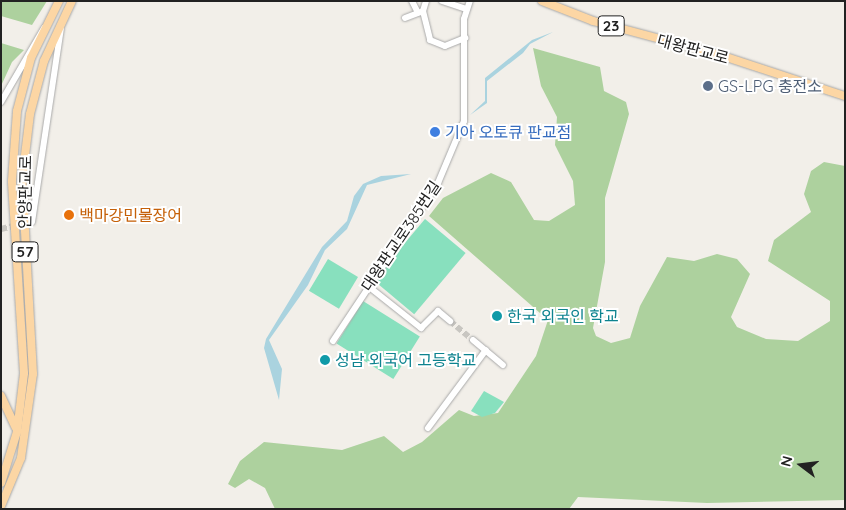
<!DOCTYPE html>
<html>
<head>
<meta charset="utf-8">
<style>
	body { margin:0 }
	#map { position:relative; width:846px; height:510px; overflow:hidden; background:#f2efe9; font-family:Quicksand,"Noto Sans KR",sans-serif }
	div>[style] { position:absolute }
	.forest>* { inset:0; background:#add19e }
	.pitch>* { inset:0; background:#88e0be; transform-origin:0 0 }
	.water>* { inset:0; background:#aad3df }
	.minor-tunnel>* { height:6px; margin-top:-3px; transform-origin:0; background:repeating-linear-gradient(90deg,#c8c6c1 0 6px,transparent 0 9px) }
	.roads { filter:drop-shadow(0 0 1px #a9a9a9) drop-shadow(0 0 1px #a9a9a9) }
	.minor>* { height:6px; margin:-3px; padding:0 3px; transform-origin:3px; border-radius:3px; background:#fff }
	.major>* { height:8px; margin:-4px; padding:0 4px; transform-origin:4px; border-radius:4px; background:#fcd6a4 }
	.dots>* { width:14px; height:14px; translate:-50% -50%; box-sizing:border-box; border:2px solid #fff; border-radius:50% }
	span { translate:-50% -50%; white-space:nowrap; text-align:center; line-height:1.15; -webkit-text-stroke:4px #fff; paint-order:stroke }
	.shield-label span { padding:1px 4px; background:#fff; border:1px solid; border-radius:4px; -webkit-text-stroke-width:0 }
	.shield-label { font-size:15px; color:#222; font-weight:700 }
	.street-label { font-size:16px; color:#222 }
	.service-label { font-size:16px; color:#4e5e75 }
	.left { translate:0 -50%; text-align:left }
	.shop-label { font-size:16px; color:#366cbe }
	.food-label { font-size:16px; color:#c56008 }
	.culture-label { font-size:16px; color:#0d838f }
	.frame { position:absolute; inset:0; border:2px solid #222; pointer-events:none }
	.north { position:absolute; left:776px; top:440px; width:50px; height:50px; -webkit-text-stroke:4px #fff; paint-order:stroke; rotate:285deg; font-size:14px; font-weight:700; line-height:20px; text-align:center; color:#222 }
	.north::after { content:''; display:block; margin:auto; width:18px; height:22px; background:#222; clip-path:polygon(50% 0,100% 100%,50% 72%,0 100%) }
</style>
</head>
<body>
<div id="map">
	<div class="forest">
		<div style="clip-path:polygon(1px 1px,47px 1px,32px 25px,1px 16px)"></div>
		<div style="clip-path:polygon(1px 43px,24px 50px,12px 62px,1px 86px)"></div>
		<div style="clip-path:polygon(533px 48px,600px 67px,604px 91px,626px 102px,629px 114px,605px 198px,605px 262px,593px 328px,596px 336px,611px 343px,630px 338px,640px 306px,667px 257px,694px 261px,717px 254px,737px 259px,750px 274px,731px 317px,737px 327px,766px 339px,798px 341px,830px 321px,830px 301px,768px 261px,774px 240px,811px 212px,804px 194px,811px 171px,824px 162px,845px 166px,845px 500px,707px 503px,578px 497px,569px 509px,275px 509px,265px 488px,249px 479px,235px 488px,228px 484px,240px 461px,264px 442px,342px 450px,384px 436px,403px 452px,422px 442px,459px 410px,474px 416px,498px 413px,536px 356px,548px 320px,429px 216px,443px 198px,491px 173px,511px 182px,534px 220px,549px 221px,575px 205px,573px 181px,555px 145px,557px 117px,541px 86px)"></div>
	</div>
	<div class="pitch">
		<div style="left:425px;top:219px;width:53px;height:80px;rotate:40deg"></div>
		<div style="left:328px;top:259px;width:35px;height:37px;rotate:31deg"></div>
		<div style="left:363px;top:301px;width:67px;height:50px;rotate:32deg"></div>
		<div style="clip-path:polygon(484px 391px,504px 402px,495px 413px,482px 417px,471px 411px)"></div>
	</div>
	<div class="water">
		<div style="clip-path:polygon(553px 32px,530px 44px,523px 53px,487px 81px,487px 103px,470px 115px,485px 101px,485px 78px,532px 40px)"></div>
		<div style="clip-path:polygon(411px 174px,367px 185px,347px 229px,325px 250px,308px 285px,269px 340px,282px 369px,279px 400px,264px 348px,266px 339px,322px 247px,347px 221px,354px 196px,363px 184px,381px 176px)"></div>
	</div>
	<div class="minor-tunnel">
		<div style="left:1px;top:229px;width:29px;rotate:-14deg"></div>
		<div style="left:450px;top:321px;width:30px;rotate:40deg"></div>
	</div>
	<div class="roads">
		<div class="minor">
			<div style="left:412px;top:1px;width:13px;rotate:63deg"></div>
			<div style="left:442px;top:1px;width:26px;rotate:18deg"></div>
			<div style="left:423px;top:11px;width:30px;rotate:76deg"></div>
			<div style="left:430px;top:40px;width:16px;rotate:22deg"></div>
			<div style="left:445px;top:46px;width:22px;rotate:-22deg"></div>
			<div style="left:405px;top:18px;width:19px;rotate:-21deg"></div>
			<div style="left:423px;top:11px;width:10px;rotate:-73deg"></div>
			<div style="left:1px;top:102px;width:86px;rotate:-59.8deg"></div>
			<div style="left:32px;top:222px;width:195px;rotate:-81.5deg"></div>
			<div style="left:368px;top:286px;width:68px;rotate:38.4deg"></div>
			<div style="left:421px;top:328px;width:24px;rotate:-45deg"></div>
			<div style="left:438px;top:311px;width:16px;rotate:40deg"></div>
			<div style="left:473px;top:340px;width:39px;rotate:40deg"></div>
			<div style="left:333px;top:341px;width:190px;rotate:-56.4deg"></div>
			<div style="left:438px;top:183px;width:67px;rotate:-67.2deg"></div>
			<div style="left:464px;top:121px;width:102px;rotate:-90deg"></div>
			<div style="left:464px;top:19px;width:19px;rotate:-72deg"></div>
			<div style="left:428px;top:428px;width:97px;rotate:-53.4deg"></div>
		</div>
		<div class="major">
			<div style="left:542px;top:1px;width:55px;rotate:21.4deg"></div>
			<div style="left:593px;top:21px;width:131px;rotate:15deg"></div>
			<div style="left:720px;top:55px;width:132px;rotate:18.2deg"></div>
			<div style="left:1px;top:396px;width:35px;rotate:65deg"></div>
			<div style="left:1px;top:483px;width:53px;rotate:-72.6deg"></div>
			<div style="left:17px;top:432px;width:59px;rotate:-83.2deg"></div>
			<div style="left:24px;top:373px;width:192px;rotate:-93.6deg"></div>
			<div style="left:12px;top:181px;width:70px;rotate:-85.9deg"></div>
			<div style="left:17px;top:111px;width:55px;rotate:-75.2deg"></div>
			<div style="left:31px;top:58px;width:64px;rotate:-63.8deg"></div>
			<div style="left:1px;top:506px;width:52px;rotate:-67.4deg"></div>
			<div style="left:21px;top:458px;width:85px;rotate:-81.9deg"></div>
			<div style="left:33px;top:374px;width:194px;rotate:-93.2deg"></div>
			<div style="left:22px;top:180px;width:66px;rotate:-83.1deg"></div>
			<div style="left:30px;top:114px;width:55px;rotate:-75.2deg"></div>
			<div style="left:44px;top:61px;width:66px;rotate:-65deg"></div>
		</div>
	</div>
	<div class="dots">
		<div style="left:708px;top:86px;background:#5c6f8a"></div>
		<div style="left:435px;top:132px;background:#3f7fe0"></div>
		<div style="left:69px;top:215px;background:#e8710a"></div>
		<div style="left:497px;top:316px;background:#0f9aa8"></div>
		<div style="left:325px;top:360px;background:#0f9aa8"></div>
	</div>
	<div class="shield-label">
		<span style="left:611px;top:26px">23</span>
		<span style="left:25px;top:252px">57</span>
	</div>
	<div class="street-label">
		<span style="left:693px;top:49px;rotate:15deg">대왕판교로</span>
		<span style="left:25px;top:192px;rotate:-89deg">안양판교로</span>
		<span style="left:401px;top:236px;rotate:-56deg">대왕판교로385번길</span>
	</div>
	<div class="service-label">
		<span class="left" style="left:718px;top:86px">GS-LPG 충전소</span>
	</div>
	<div class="shop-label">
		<span class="left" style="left:445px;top:132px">기아 오토큐 판교점</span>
	</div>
	<div class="food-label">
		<span class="left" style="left:79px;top:215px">백마강민물장어</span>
	</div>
	<div class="culture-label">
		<span class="left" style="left:507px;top:316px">한국 외국인 학교</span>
		<span class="left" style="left:335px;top:360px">성남 외국어 고등학교</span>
	</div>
	<div class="frame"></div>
	<div class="north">N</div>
</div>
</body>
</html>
